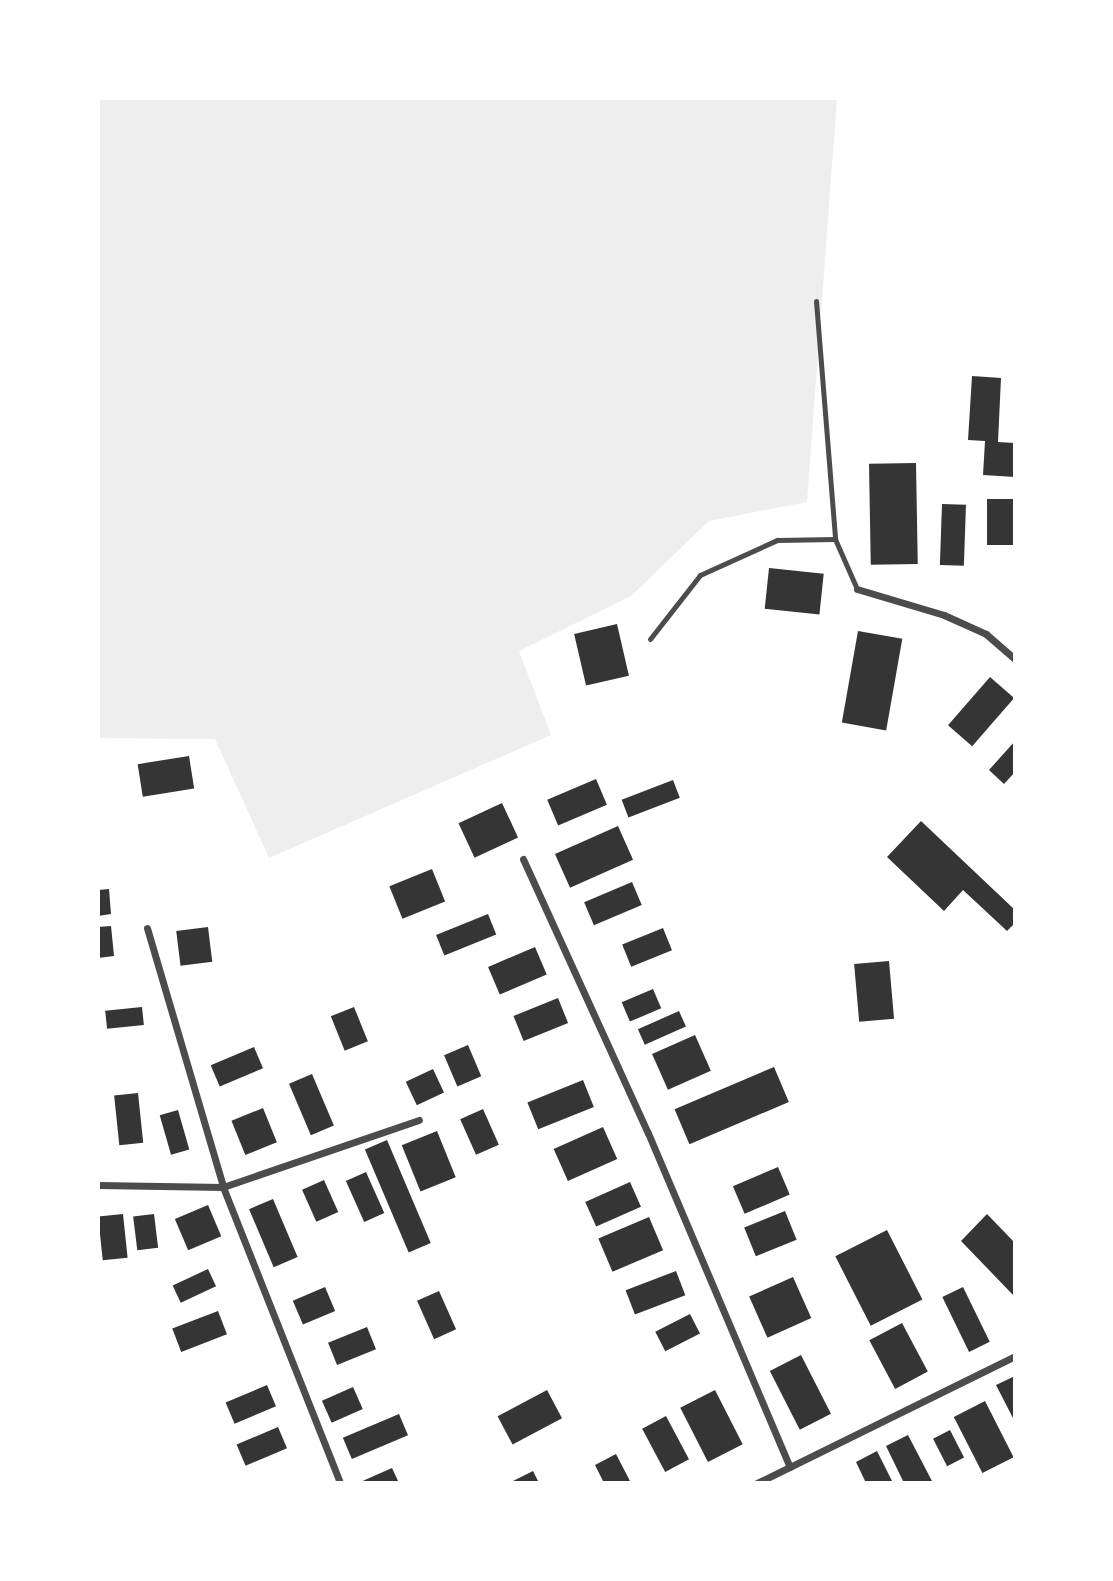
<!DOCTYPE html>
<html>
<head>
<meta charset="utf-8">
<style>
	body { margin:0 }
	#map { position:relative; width:1113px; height:1581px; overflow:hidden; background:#fff; font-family:"Golos Text",sans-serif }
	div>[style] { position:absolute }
	.green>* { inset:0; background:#eee }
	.building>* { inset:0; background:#353535; transform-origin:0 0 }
	.service>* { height:5px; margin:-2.5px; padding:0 2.5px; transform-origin:2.5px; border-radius:2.5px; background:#4c4c4c }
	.minor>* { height:7px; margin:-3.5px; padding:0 3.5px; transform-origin:3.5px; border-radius:3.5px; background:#4c4c4c }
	span { translate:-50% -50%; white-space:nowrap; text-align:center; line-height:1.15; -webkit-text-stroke:5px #fff; paint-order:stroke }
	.frame { position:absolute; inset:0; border:100px solid #fff; pointer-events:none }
</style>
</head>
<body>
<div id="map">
	<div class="green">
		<div style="clip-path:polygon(98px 98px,837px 98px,807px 502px,709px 521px,631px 596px,519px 651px,551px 735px,269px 858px,215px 739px,98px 738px)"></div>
	</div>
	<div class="building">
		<div style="clip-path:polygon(972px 376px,1001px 378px,998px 442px,1015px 443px,1015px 477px,983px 475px,985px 441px,968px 440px)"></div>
		<div style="left:916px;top:463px;width:101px;height:47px;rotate:89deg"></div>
		<div style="left:1015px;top:499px;width:46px;height:28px;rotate:90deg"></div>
		<div style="left:942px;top:504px;width:24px;height:61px;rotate:2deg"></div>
		<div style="left:769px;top:568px;width:55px;height:41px;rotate:6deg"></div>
		<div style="left:617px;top:624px;width:53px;height:44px;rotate:77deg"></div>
		<div style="left:858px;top:631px;width:45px;height:93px;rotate:10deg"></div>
		<div style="left:990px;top:677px;width:32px;height:64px;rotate:41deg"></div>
		<div style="clip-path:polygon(1015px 741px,1015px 772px,1004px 784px,989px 770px)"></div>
		<div style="left:189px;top:756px;width:33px;height:52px;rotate:81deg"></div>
		<div style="left:596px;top:779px;width:28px;height:53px;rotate:67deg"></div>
		<div style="left:673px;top:780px;width:19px;height:55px;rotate:69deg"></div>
		<div style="left:502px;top:803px;width:38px;height:48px;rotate:65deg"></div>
		<div style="clip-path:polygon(921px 821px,1015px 910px,1015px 923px,1007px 931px,963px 890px,944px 911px,887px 857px)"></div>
		<div style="left:618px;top:826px;width:37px;height:69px;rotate:66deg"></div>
		<div style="left:432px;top:869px;width:35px;height:46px;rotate:68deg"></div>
		<div style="left:632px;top:882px;width:25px;height:52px;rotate:67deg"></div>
		<div style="clip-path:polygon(109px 889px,111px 914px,98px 916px,98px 890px)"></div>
		<div style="left:488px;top:914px;width:22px;height:56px;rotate:68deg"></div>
		<div style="clip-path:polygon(111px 926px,114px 956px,98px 958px,98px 927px)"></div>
		<div style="left:208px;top:927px;width:35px;height:32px;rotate:83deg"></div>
		<div style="left:663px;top:928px;width:24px;height:44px;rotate:68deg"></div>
		<div style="left:535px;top:947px;width:30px;height:51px;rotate:67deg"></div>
		<div style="left:889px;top:961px;width:58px;height:35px;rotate:85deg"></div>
		<div style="left:653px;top:989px;width:21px;height:34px;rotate:67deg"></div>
		<div style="left:558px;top:998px;width:27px;height:48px;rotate:68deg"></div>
		<div style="left:142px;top:1007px;width:18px;height:37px;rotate:84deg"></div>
		<div style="left:354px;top:1007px;width:37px;height:25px;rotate:68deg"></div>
		<div style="left:679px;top:1011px;width:17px;height:45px;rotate:66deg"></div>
		<div style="left:695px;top:1035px;width:39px;height:47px;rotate:66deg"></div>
		<div style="left:468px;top:1045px;width:34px;height:26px;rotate:67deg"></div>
		<div style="left:254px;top:1047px;width:23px;height:47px;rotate:67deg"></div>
		<div style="left:774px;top:1067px;width:38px;height:108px;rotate:67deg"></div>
		<div style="left:433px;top:1069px;width:26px;height:30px;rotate:65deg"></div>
		<div style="left:312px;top:1074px;width:56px;height:25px;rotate:67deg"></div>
		<div style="left:583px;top:1080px;width:29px;height:60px;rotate:68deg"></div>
		<div style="left:138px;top:1093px;width:50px;height:24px;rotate:84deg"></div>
		<div style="left:263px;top:1108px;width:37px;height:34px;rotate:68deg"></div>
		<div style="left:483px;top:1109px;width:39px;height:25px;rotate:66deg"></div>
		<div style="left:178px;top:1110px;width:41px;height:19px;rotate:74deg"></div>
		<div style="left:603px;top:1127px;width:35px;height:54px;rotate:66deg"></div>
		<div style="left:437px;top:1131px;width:50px;height:38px;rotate:68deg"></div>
		<div style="left:387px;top:1140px;width:112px;height:24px;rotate:67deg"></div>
		<div style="left:778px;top:1167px;width:30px;height:49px;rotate:67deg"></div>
		<div style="left:366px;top:1172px;width:45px;height:22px;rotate:66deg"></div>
		<div style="left:324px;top:1180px;width:35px;height:24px;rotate:66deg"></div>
		<div style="left:630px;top:1182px;width:27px;height:49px;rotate:66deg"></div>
		<div style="left:273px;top:1199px;width:63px;height:26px;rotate:67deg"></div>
		<div style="left:208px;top:1205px;width:34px;height:36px;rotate:67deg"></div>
		<div style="left:785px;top:1211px;width:31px;height:44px;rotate:68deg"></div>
		<div style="left:123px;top:1214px;width:44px;height:25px;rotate:84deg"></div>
		<div style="left:154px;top:1214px;width:34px;height:21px;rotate:83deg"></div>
		<div style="clip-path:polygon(987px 1214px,1015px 1243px,1015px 1297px,961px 1241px)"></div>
		<div style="left:649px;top:1217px;width:36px;height:55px;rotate:67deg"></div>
		<div style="left:887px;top:1230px;width:78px;height:58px;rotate:63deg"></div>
		<div style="left:208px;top:1269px;width:19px;height:39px;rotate:65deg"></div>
		<div style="left:676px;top:1271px;width:26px;height:54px;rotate:69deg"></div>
		<div style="left:793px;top:1277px;width:45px;height:48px;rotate:66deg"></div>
		<div style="left:325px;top:1287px;width:26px;height:35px;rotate:67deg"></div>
		<div style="left:963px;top:1287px;width:61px;height:23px;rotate:64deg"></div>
		<div style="left:439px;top:1291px;width:42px;height:24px;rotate:66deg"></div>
		<div style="left:218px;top:1311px;width:25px;height:49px;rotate:69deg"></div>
		<div style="left:690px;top:1314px;width:22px;height:39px;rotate:63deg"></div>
		<div style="left:902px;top:1323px;width:55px;height:37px;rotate:62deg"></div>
		<div style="left:367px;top:1327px;width:24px;height:42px;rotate:68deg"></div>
		<div style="left:801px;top:1355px;width:66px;height:35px;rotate:63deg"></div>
		<div style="clip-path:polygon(1015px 1376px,1015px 1422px,996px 1385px)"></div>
		<div style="left:267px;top:1385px;width:23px;height:45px;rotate:67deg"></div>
		<div style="left:353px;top:1387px;width:24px;height:34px;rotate:66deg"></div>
		<div style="left:547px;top:1390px;width:32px;height:56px;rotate:62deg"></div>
		<div style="left:715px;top:1390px;width:61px;height:39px;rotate:63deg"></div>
		<div style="left:985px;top:1401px;width:63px;height:35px;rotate:63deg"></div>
		<div style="left:399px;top:1414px;width:23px;height:61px;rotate:67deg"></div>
		<div style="left:666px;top:1416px;width:49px;height:27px;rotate:62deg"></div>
		<div style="left:278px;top:1427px;width:23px;height:45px;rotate:67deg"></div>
		<div style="left:950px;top:1430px;width:31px;height:19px;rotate:63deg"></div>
		<div style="clip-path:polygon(908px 1435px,933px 1483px,904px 1483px,886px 1446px)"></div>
		<div style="clip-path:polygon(877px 1451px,893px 1483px,866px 1483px,856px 1462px)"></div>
		<div style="clip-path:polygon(616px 1454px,631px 1483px,604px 1483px,595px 1465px)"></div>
		<div style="clip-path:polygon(392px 1468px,399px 1483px,358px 1483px)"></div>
		<div style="clip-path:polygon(533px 1471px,539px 1483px,509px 1483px)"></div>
	</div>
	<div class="service">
		<div style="left:816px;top:301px;width:239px;rotate:85.4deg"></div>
		<div style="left:650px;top:639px;width:81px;rotate:-52deg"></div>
		<div style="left:700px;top:575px;width:85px;rotate:-24.4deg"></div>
		<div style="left:777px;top:540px;width:58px;rotate:-1deg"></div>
		<div style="left:835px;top:539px;width:55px;rotate:66.3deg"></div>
	</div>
	<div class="minor">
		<div style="left:857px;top:589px;width:91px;rotate:16.6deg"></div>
		<div style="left:944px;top:615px;width:46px;rotate:24.3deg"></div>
		<div style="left:986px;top:634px;width:38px;rotate:41deg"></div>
		<div style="left:523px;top:859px;width:301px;rotate:65.5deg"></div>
		<div style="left:648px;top:1133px;width:363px;rotate:67deg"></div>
		<div style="left:147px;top:928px;width:270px;rotate:73.6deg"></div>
		<div style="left:223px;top:1187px;width:318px;rotate:68.4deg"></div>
		<div style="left:98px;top:1185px;width:125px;rotate:0.9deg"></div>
		<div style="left:223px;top:1187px;width:207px;rotate:-18.9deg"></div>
		<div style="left:757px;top:1483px;width:288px;rotate:-26.2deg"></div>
	</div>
	<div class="frame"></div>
</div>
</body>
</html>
